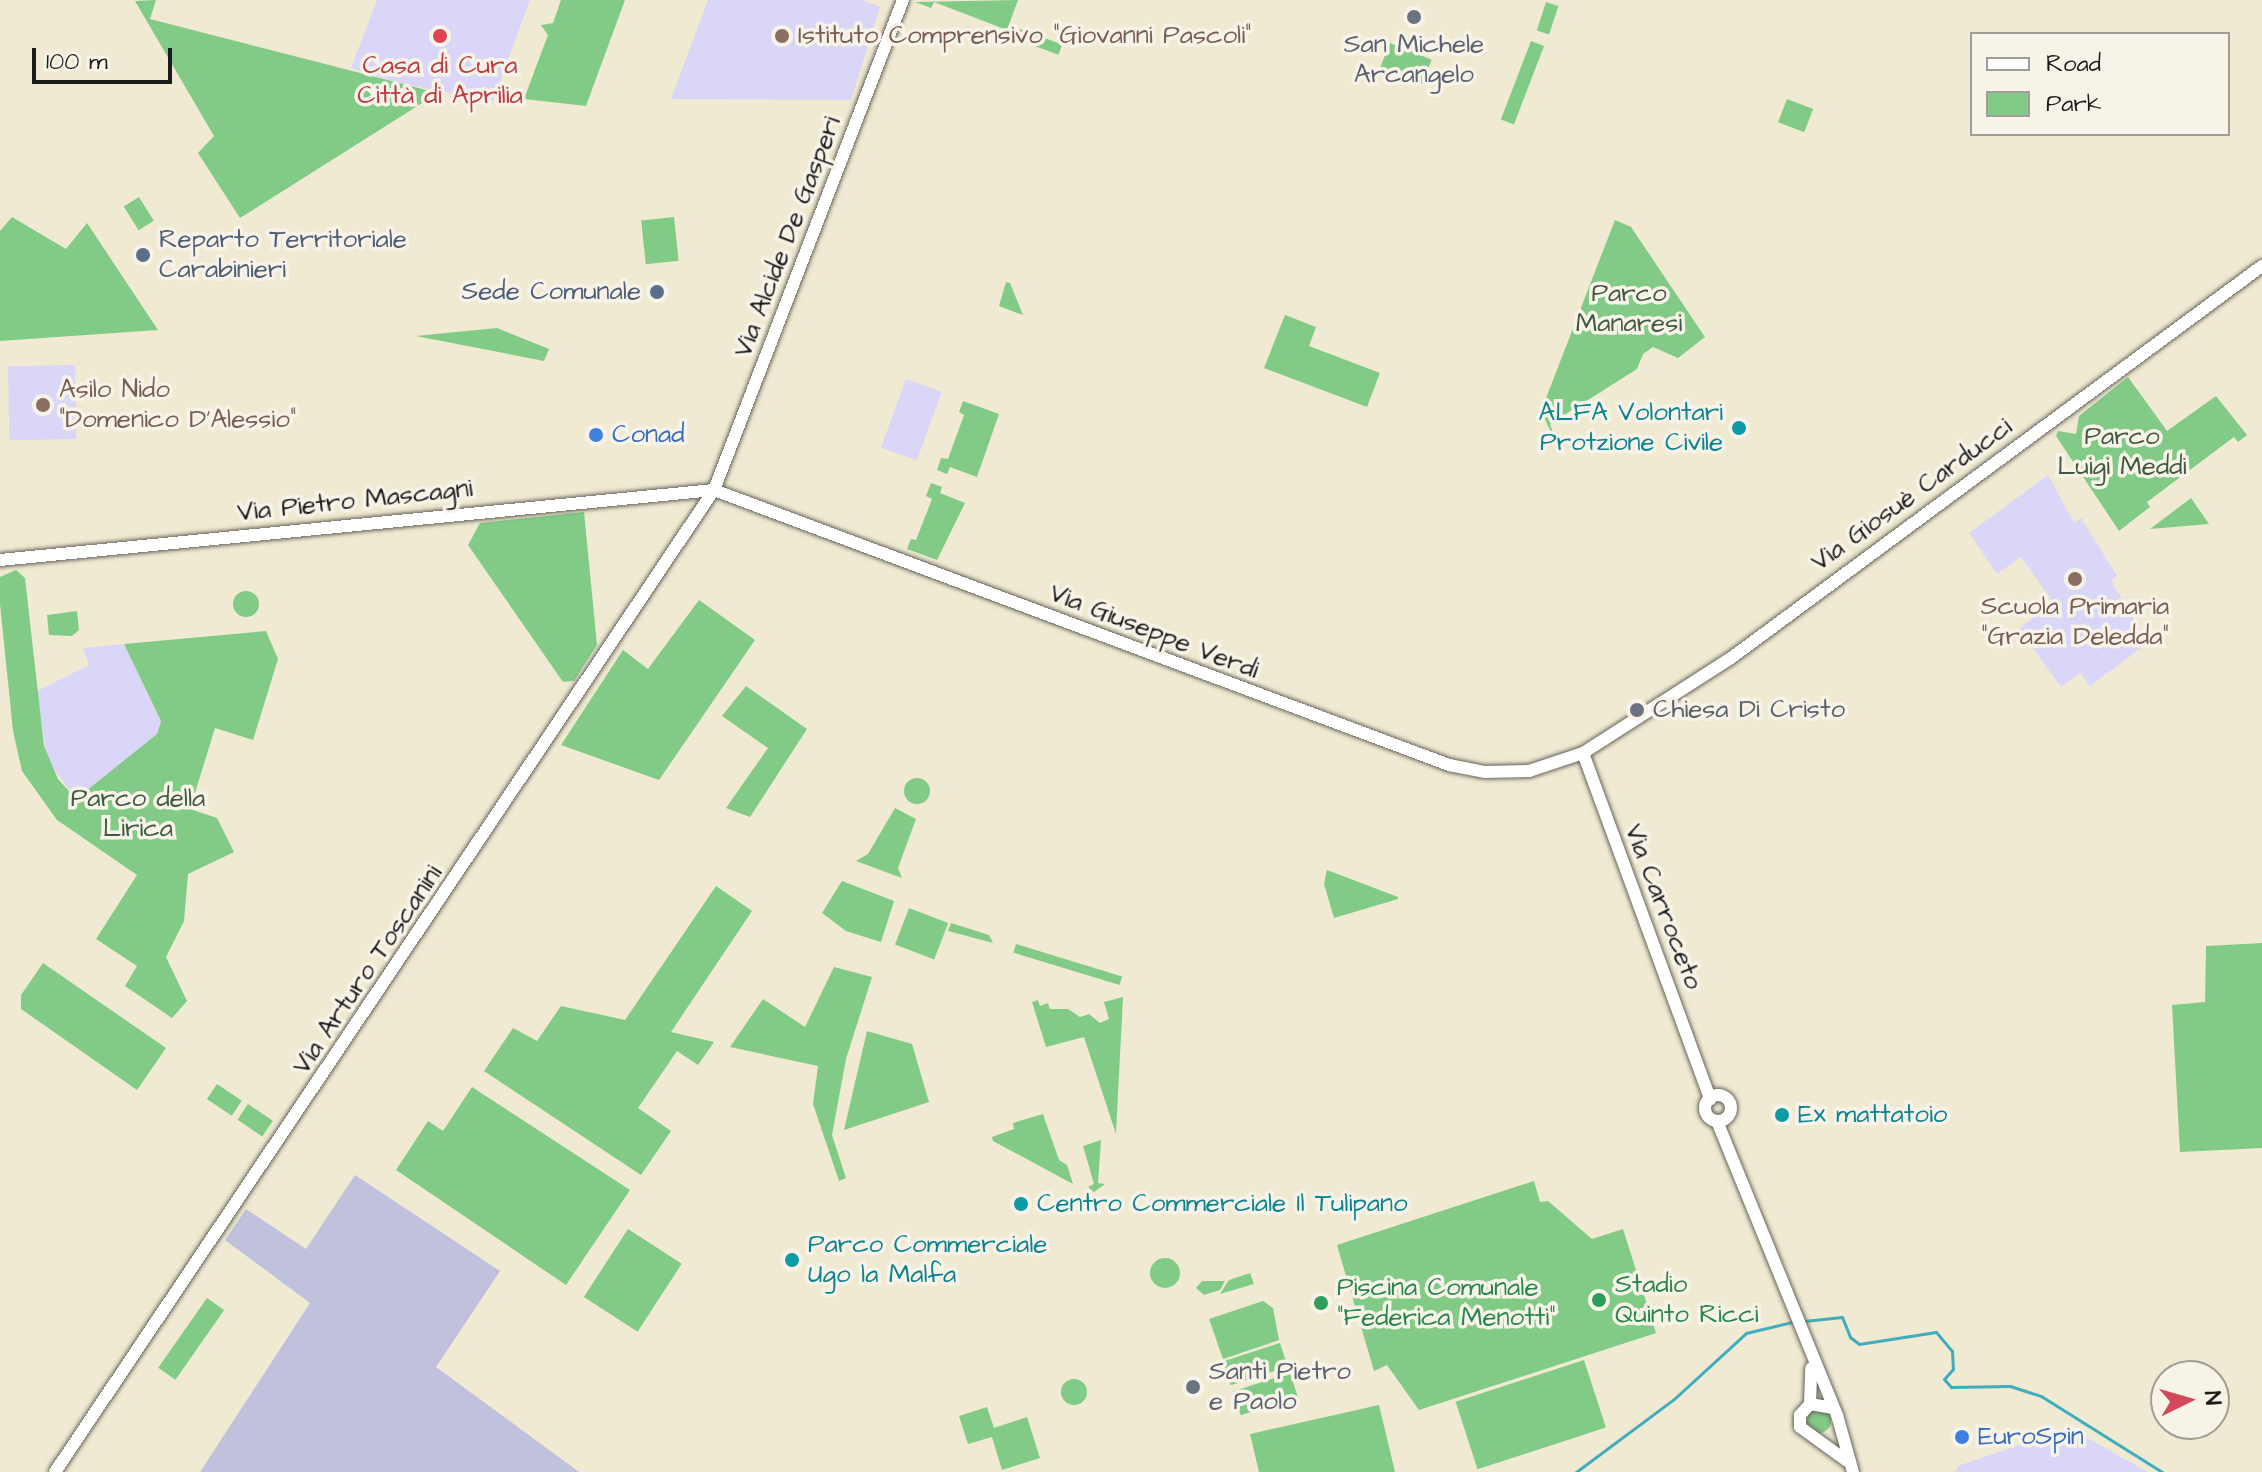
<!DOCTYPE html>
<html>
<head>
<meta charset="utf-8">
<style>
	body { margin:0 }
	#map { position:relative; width:2262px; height:1472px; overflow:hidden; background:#f0ead2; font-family:"Architects Daughter",sans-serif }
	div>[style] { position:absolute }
	.built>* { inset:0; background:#dad6f7; transform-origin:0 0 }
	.industrial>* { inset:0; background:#c0c2dd }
	.green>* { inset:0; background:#82cb87; transform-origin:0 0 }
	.round { border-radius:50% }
	.stream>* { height:3px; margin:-1.5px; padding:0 1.5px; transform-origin:1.5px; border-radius:1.5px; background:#3fadbc }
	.roads { filter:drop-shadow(0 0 2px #66645c) drop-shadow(0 0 2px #66645c) }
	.tertiary>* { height:12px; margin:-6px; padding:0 6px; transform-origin:6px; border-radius:6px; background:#fff }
	.tertiary>.ring { margin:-6px; padding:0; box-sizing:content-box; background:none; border:12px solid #fff; border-radius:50% }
	.dots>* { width:22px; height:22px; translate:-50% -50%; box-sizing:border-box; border:4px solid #f7f3e8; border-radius:50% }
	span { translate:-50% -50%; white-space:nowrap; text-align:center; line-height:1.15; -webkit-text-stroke:7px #f7f3e8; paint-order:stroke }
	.education-label { font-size:26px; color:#785e54 }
	.left { translate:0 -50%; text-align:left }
	.worship-label { font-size:26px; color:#5b616d }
	.health-label { font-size:26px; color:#be3a42 }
	.street-label { font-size:26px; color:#1c1c1c }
	.service-label { font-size:26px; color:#4e5e75 }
	.right { translate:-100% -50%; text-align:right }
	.park-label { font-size:26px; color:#405941 }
	.culture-label { font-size:26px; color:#0d838f }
	.shop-label { font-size:26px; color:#366cbe }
	.leisure-label { font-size:26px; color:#27864d }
	.legend { position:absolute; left:1970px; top:32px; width:260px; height:104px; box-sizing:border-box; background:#f7f3e8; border:2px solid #9f9d96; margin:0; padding:10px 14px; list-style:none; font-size:24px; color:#1c1c1c }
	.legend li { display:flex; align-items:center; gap:16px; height:40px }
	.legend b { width:40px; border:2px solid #9f9d96 }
	.north { position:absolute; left:2150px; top:1360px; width:80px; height:80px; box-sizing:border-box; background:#f7f3e8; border:2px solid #9f9d96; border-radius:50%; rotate:85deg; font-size:22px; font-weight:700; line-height:32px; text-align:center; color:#1c1c1c }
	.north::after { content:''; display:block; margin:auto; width:28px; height:36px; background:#d1495b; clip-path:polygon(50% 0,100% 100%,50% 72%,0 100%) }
	.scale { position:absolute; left:32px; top:48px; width:140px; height:36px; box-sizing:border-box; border:4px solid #1c1c1c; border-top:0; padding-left:10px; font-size:24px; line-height:28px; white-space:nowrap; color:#1c1c1c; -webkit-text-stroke:6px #f7f3e8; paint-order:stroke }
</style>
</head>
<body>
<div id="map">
	<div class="built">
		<div style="clip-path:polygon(377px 0,530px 0,493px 101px,394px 82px,351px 68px)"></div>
		<div style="clip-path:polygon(708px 0,863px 0,880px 7px,851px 100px,671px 99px)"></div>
		<div style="left:75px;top:365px;width:74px;height:67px;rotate:89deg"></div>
		<div style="left:906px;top:379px;width:38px;height:73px;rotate:20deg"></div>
		<div style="clip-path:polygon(2048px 475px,2074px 523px,2081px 518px,2117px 576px,2111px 581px,2148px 643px,2090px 686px,2080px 673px,2061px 687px,2019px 629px,2053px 602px,2021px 557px,1997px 574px,1969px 533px)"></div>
		<div style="clip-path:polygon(124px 644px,161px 721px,157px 734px,76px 799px,47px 759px,37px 691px,89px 665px,83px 648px)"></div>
		<div style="clip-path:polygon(2069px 1428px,2148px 1472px,1955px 1472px,1958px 1466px)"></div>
	</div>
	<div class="industrial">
		<div style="clip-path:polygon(355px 1175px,500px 1271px,436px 1367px,579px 1472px,200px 1472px,310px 1303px,225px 1240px,246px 1209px,306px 1249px)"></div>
	</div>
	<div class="green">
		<div style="clip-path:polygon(156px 0,150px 19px,438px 93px,240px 218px,198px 153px,214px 136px,135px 1px)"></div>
		<div style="clip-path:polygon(561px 0,625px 0,586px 106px,524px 99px,548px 35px,541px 25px,553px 23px)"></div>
		<div style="clip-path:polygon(1018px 0,1007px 30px,934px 2px,931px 8px,915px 2px)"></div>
		<div style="left:1546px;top:2px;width:13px;height:30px;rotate:18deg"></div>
		<div style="left:1020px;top:29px;width:45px;height:11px;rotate:20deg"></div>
		<div style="left:1531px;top:41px;width:14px;height:84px;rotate:21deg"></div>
		<div style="left:1390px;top:43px;width:45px;height:26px;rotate:22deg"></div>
		<div style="left:1787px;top:99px;width:28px;height:25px;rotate:21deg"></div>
		<div style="left:139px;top:197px;width:28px;height:18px;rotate:58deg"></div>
		<div style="clip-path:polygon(12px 217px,66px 249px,87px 223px,158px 330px,0 341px,0 231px)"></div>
		<div style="left:674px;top:217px;width:44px;height:33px;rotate:84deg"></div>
		<div style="clip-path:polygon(1615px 220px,1631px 227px,1705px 337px,1678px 358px,1653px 347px,1643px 354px,1637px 369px,1550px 424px,1557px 445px,1541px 411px)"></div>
		<div style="clip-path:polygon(1006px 282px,1010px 283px,1023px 315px,999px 306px)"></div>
		<div style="clip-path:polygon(1285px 315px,1316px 327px,1309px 346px,1380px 373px,1367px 407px,1264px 368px)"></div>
		<div style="clip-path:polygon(497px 328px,549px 349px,544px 361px,416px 336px)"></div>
		<div style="clip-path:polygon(2128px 377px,2167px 431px,2216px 396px,2247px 435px,2238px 442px,2234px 437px,2147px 502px,2150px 507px,2119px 531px,2056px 436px,2058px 431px,2076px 434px,2079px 416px)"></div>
		<div style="clip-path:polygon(963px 401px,999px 414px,977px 477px,950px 467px,947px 474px,937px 470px,941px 458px,948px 459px,964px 415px,959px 412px)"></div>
		<div style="clip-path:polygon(931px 483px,942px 487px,940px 493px,965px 503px,937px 560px,907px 549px,911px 539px,916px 540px,932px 499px,926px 496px)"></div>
		<div style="clip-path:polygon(2191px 498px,2209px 524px,2150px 529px)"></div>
		<div style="clip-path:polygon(584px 512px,597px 645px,574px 681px,563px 682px,468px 545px,480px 523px)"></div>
		<div style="clip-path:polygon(16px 570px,25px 578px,44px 746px,58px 779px,76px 799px,157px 734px,161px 721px,124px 644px,266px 631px,278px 659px,253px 740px,215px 728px,190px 809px,217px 818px,234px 852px,188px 874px,184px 921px,166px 957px,187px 1001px,172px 1018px,125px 986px,137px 966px,96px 939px,137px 875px,57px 820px,22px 771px,13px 731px,0 604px,0 577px)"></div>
		<div class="round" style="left:233px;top:591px;width:26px;height:26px"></div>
		<div style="clip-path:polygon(699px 600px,755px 640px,659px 780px,561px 745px,623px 650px,648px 669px)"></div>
		<div style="clip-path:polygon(77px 611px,79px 630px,72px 636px,49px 635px,47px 615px)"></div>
		<div style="clip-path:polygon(746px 686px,807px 729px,750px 817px,726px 808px,768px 748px,722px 716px)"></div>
		<div class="round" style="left:904px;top:778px;width:26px;height:26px"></div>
		<div style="clip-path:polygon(895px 808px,916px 819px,898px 868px,902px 878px,856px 861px,868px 854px)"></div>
		<div style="clip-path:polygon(1327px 870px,1398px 897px,1398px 899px,1334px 918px,1324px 884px)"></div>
		<div style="clip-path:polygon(842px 881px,894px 901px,881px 942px,846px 931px,822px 913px)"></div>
		<div style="clip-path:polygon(716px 886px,752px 911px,671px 1032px,714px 1042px,698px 1065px,677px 1051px,638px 1108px,671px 1131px,641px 1175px,484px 1071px,513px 1028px,537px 1041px,561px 1006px,625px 1020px)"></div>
		<div style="left:909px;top:908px;width:42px;height:39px;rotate:21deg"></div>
		<div style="clip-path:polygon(951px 923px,989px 935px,993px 943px,948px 931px)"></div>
		<div style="clip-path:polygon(2262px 943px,2262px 1148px,2180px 1152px,2172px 1005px,2205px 1002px,2206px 946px)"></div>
		<div style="left:1016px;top:944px;width:111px;height:9px;rotate:17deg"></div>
		<div style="clip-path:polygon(43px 963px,166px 1048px,137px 1090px,21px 1009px,21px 995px)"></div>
		<div style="clip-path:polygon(834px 967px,872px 977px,846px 1059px,832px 1135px,846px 1178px,839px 1181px,813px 1104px,818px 1066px,730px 1047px,763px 999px,805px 1027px)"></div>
		<div style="clip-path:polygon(1123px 997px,1116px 1134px,1084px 1037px,1046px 1047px,1032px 1002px,1038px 1000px,1040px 1006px,1048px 1003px,1050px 1009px,1068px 1009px,1080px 1017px,1089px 1014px,1100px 1023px,1109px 1019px,1104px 1002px)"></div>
		<div style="clip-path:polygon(867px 1031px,912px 1044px,929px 1102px,844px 1130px)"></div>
		<div style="left:217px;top:1084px;width:30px;height:18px;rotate:34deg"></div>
		<div style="clip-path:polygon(472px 1087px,630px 1190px,566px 1285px,396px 1170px,428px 1121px,443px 1131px)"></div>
		<div style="left:248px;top:1104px;width:30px;height:19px;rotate:34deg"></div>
		<div style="clip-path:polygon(1043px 1114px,1059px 1160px,1067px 1165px,1073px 1184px,993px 1141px,992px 1137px,1014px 1129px,1013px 1123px)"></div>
		<div style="clip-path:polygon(1101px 1140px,1098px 1183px,1105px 1184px,1094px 1192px,1088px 1187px,1094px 1184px,1083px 1146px)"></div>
		<div style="clip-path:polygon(1534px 1181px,1540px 1202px,1548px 1201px,1592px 1239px,1623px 1229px,1656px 1333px,1419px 1410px,1387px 1365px,1374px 1371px,1337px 1245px)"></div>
		<div style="left:628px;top:1229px;width:64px;height:81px;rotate:33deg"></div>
		<div class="round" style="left:1150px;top:1258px;width:30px;height:30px"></div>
		<div style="clip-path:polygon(1250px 1273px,1254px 1284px,1220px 1294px,1229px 1280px)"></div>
		<div style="clip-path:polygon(1202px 1281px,1225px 1281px,1220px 1290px,1204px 1295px,1196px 1288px)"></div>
		<div style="left:207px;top:1298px;width:21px;height:85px;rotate:35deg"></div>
		<div style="clip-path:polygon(1263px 1301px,1273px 1308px,1279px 1340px,1223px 1359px,1209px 1319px)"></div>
		<div style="left:1280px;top:1343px;width:25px;height:60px;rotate:72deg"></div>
		<div style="left:1584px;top:1360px;width:71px;height:135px;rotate:72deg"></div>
		<div style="left:1290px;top:1373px;width:25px;height:60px;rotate:72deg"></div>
		<div class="round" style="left:1061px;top:1379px;width:26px;height:26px"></div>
		<div style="clip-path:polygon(1379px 1405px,1395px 1472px,1259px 1472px,1250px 1434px)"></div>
		<div style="clip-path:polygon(987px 1407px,994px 1428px,1027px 1417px,1040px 1458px,1002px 1470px,992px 1437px,968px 1444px,959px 1416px)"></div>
		<div class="round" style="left:1807px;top:1409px;width:24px;height:24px"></div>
	</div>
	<div class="stream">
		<div style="left:1804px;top:1321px;width:38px;rotate:-6deg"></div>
		<div style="left:1842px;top:1317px;width:22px;rotate:68deg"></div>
		<div style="left:1850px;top:1337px;width:11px;rotate:38deg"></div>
		<div style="left:1859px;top:1344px;width:78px;rotate:-8.9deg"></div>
		<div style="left:1936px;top:1332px;width:25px;rotate:50deg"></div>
		<div style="left:1952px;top:1351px;width:18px;rotate:87deg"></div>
		<div style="left:1953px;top:1369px;width:13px;rotate:132deg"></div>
		<div style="left:1944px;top:1379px;width:11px;rotate:49deg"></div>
		<div style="left:1951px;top:1387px;width:59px;rotate:-1deg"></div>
		<div style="left:2010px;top:1386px;width:33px;rotate:18deg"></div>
		<div style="left:2041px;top:1396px;width:143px;rotate:32.1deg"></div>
		<div style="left:1576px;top:1472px;width:122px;rotate:-36.7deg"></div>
		<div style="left:1674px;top:1399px;width:98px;rotate:-42.5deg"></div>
		<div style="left:1746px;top:1333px;width:51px;rotate:-13.5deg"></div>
	</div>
	<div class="roads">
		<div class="tertiary">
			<div style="left:0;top:560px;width:717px;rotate:-5.6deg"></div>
			<div style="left:714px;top:490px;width:785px;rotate:20.51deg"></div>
			<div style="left:1449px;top:765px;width:37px;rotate:11deg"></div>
			<div style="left:1485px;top:772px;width:44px;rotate:-1.3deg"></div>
			<div style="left:1529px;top:771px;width:57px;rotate:-18.4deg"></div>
			<div style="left:1583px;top:753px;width:176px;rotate:-32.7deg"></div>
			<div style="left:1731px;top:658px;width:660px;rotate:-36.44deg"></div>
			<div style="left:1583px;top:753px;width:369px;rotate:69.8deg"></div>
			<div class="ring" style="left:1705px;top:1095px;width:14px;height:14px"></div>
			<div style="left:1717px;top:1121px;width:318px;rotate:67.8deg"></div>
			<div style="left:1837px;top:1415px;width:59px;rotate:74.3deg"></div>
			<div style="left:1810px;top:1404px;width:36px;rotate:-88deg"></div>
			<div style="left:1833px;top:1408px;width:23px;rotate:-170deg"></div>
			<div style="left:1810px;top:1404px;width:15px;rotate:132deg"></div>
			<div style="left:1800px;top:1415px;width:12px;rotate:90deg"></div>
			<div style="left:1800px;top:1427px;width:58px;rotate:35.9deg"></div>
			<div style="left:55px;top:1472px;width:1183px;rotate:-56.14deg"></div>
			<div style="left:714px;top:490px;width:525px;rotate:-68.91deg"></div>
		</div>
	</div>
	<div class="dots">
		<div style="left:1414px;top:17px;background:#6b7280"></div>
		<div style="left:440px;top:36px;background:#e0444e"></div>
		<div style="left:782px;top:36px;background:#8d6e63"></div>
		<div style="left:143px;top:255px;background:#5c6f8a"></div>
		<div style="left:657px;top:292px;background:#5c6f8a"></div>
		<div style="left:43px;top:405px;background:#8d6e63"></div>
		<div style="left:1739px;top:428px;background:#0f9aa8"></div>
		<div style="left:596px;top:435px;background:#3f7fe0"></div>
		<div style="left:2075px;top:579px;background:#8d6e63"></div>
		<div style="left:1637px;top:710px;background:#6b7280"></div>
		<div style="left:1782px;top:1115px;background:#0f9aa8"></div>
		<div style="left:1021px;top:1204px;background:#0f9aa8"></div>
		<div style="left:792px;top:1260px;background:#0f9aa8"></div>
		<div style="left:1599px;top:1300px;background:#2e9e5b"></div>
		<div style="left:1321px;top:1303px;background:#2e9e5b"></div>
		<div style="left:1193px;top:1387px;background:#6b7280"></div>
		<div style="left:1962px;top:1437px;background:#3f7fe0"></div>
	</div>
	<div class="education-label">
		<span class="left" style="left:798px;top:36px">Istituto Comprensivo "Giovanni Pascoli"</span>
		<span class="left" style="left:59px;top:405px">Asilo Nido<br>"Domenico D'Alessio"</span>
		<span style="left:2075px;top:622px">Scuola Primaria<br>"Grazia Deledda"</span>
	</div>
	<div class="worship-label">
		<span style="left:1414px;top:60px">San Michele<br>Arcangelo</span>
		<span class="left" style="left:1653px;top:710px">Chiesa Di Cristo</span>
		<span class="left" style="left:1209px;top:1387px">Santi Pietro<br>e Paolo</span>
	</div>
	<div class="health-label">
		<span style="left:440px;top:81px">Casa di Cura<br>Città di Aprilia</span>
	</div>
	<div class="street-label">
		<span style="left:788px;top:237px;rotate:-69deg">Via Alcide De Gasperi</span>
		<span style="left:1912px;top:495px;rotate:-36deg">Via Giosuè Carducci</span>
		<span style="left:355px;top:501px;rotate:-6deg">Via Pietro Mascagni</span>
		<span style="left:1154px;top:632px;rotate:21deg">Via Giuseppe Verdi</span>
		<span style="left:1663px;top:907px;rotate:69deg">Via Carroceto</span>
		<span style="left:368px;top:970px;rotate:-56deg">Via Arturo Toscanini</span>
	</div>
	<div class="service-label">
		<span class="left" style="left:159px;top:255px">Reparto Territoriale<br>Carabinieri</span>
		<span class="right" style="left:641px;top:292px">Sede Comunale</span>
	</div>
	<div class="park-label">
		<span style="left:1629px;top:309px">Parco<br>Manaresi</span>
		<span style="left:2122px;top:452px">Parco<br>Luigi Meddi</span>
		<span style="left:138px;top:814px">Parco della<br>Lirica</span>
	</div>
	<div class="culture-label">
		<span class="right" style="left:1723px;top:428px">ALFA Volontari<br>Protzione Civile</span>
		<span class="left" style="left:1798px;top:1115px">Ex mattatoio</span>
		<span class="left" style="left:1037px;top:1204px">Centro Commerciale Il Tulipano</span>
		<span class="left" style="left:808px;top:1260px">Parco Commerciale<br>Ugo la Malfa</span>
	</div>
	<div class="shop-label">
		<span class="left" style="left:612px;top:435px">Conad</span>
		<span class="left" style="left:1978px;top:1437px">EuroSpin</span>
	</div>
	<div class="leisure-label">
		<span class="left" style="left:1615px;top:1300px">Stadio<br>Quinto Ricci</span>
		<span class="left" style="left:1337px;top:1303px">Piscina Comunale<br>"Federica Menotti"</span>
	</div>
	<ul class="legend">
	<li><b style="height:10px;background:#fff"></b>Road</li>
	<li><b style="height:22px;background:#82cb87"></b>Park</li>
	</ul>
	<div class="north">N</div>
	<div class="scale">100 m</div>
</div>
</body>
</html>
